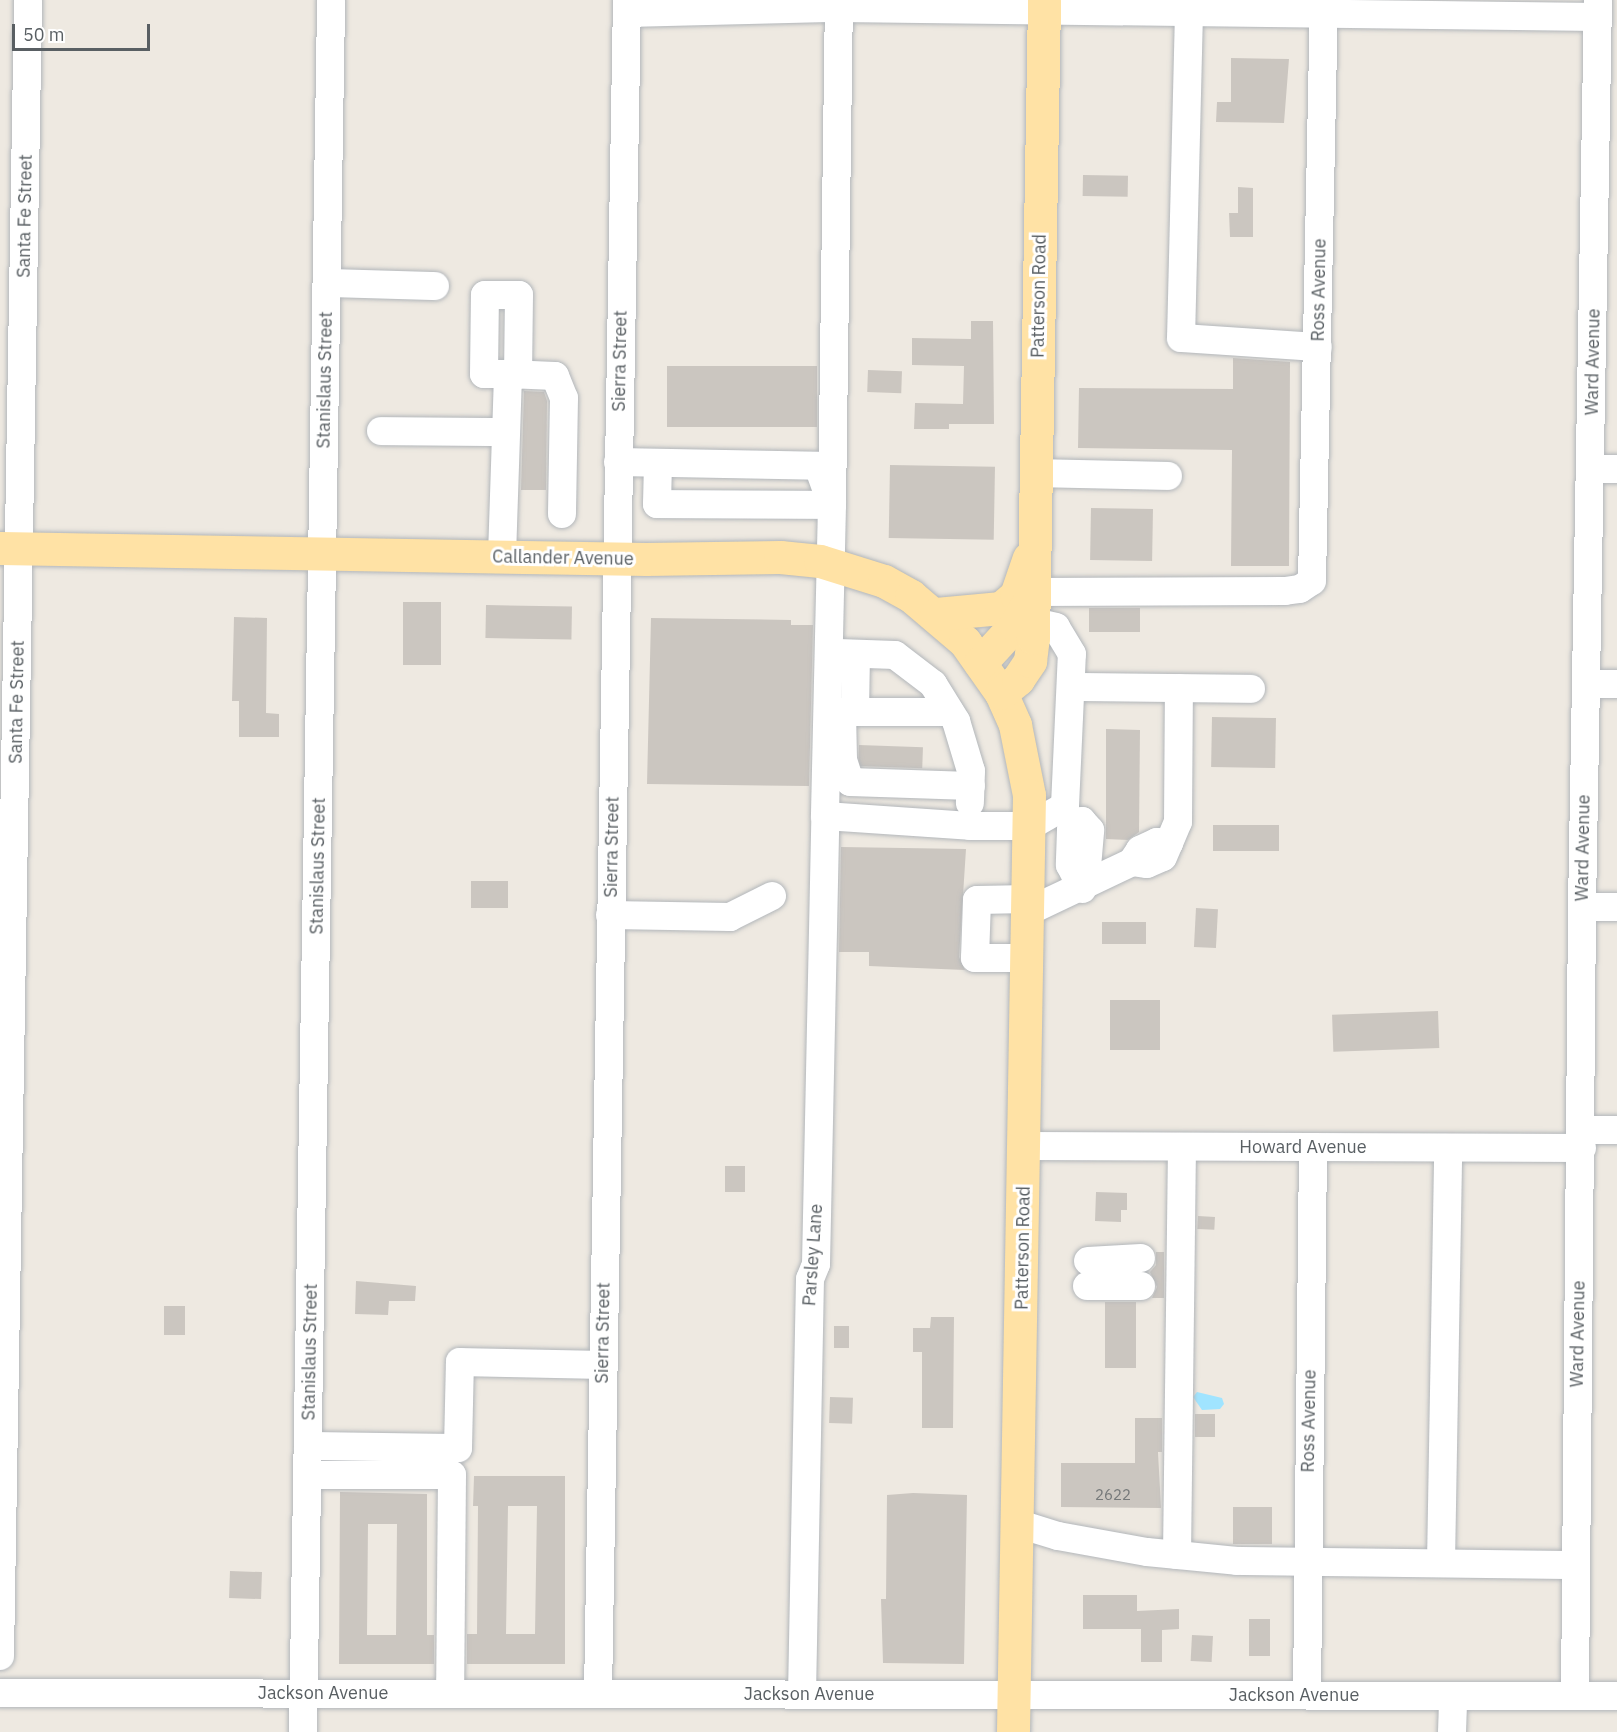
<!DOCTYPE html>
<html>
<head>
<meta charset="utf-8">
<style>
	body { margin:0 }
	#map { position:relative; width:1617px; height:1732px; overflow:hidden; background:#eee9e1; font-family:"IBM Plex Sans",sans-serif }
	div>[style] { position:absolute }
	.water>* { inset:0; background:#a0e4ff }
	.building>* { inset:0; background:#cbc6c0; transform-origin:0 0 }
	.roads { filter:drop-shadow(0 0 2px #b2b6ba) drop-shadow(0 0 2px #b2b6ba) }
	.minor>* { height:28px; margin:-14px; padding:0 14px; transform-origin:14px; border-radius:14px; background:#fff }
	.major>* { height:33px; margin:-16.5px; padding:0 16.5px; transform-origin:16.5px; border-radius:16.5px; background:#ffe2a5 }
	span { translate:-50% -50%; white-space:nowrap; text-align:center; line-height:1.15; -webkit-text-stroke:6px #fff; paint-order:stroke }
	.number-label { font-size:15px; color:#76797a }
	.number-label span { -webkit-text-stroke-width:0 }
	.street-label { font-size:18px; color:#595f63 }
	.scale { position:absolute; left:12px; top:24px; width:138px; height:27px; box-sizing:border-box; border:3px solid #595f63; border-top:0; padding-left:8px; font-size:18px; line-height:21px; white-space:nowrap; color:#595f63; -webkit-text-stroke:4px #fff; paint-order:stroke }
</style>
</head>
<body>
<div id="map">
	<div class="water">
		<div style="clip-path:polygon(1197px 1392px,1222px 1398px,1224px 1404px,1220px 1409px,1202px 1410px,1193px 1397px)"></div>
	</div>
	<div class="building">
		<div style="clip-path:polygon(1231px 58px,1289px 59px,1284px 123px,1216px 122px,1217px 102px,1231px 102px)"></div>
		<div style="left:1083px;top:175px;width:45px;height:21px;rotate:1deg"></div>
		<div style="clip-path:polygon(1238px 187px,1253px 188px,1253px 237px,1230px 237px,1229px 213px,1238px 213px)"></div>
		<div style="clip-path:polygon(971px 321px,993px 321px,994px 424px,949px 424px,949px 429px,914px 429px,915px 403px,963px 404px,964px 366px,912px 365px,912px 338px,971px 339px)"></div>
		<div style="clip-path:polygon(1233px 358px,1290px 362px,1289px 566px,1231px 566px,1232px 450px,1078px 448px,1079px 388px,1233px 389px)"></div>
		<div style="left:667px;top:366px;width:150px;height:61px"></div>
		<div style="left:868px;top:370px;width:34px;height:22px;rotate:2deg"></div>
		<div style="clip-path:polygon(524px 391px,544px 392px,547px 401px,546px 490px,521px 490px)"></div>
		<div style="left:890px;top:465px;width:105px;height:73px;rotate:1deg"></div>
		<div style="left:1091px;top:508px;width:62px;height:52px;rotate:1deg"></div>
		<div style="left:403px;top:602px;width:38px;height:63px"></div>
		<div style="left:486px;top:605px;width:86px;height:33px;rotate:1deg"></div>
		<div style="left:1089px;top:608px;width:51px;height:24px"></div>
		<div style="clip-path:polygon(234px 617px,267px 618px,266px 713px,279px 714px,279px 737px,239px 737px,239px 701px,232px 701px)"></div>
		<div style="clip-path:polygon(651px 618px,791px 620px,791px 625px,813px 625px,809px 786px,647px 784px)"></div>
		<div style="left:1212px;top:717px;width:64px;height:50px;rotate:1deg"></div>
		<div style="clip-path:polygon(1106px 729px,1140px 730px,1139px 832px,1128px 840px,1106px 839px)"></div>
		<div style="left:859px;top:745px;width:64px;height:21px;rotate:2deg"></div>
		<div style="left:1213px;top:825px;width:66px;height:26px"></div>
		<div style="clip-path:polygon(841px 847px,966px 849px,959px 957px,965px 970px,869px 966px,869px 952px,839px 952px)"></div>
		<div style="left:471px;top:881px;width:37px;height:27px"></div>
		<div style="left:1196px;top:908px;width:22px;height:39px;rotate:3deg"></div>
		<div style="left:1102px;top:922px;width:44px;height:22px"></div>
		<div style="left:1110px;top:1000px;width:50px;height:50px"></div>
		<div style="left:1438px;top:1011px;width:37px;height:106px;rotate:88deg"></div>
		<div style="left:725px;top:1166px;width:20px;height:26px"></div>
		<div style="clip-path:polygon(1096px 1192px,1127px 1193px,1127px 1210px,1121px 1210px,1121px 1222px,1095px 1221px)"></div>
		<div style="left:1198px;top:1216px;width:17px;height:13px;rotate:3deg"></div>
		<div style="clip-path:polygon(1156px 1252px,1164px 1252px,1164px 1298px,1152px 1298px,1157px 1287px,1150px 1272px,1156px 1265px)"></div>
		<div style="clip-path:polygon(356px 1281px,416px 1286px,415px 1301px,389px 1301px,388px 1315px,355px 1314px)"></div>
		<div style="left:1105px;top:1302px;width:31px;height:66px"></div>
		<div style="left:164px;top:1306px;width:21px;height:29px"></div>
		<div style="clip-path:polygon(931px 1317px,954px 1317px,953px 1428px,922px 1428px,922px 1352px,913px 1352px,913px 1328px,930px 1328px)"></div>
		<div style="left:834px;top:1326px;width:15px;height:22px"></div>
		<div style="left:830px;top:1397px;width:23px;height:26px;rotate:2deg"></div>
		<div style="left:1195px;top:1414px;width:20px;height:23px"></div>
		<div style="clip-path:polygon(1135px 1418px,1162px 1418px,1162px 1452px,1158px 1452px,1161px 1508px,1061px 1507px,1061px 1463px,1135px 1463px)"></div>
		<div style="clip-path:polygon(evenodd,474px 1476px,565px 1476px,565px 1664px,467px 1664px,467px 1634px,477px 1634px,478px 1506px,473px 1506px,474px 1476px,508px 1506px,537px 1506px,535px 1634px,506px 1634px,508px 1506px)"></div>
		<div style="clip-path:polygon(evenodd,340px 1492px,427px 1494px,427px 1635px,434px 1635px,434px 1664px,339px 1664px,340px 1492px,368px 1524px,397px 1524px,396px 1635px,367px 1635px,368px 1524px)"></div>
		<div style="clip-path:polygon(913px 1493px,967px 1495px,964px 1664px,883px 1663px,881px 1599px,886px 1599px,887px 1495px)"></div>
		<div style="left:1233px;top:1507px;width:39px;height:37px"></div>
		<div style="left:230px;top:1571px;width:32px;height:27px;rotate:2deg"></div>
		<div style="clip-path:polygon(1083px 1595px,1137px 1595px,1137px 1611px,1179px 1609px,1179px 1629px,1162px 1630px,1162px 1662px,1141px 1662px,1141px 1629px,1083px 1629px)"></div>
		<div style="left:1249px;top:1619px;width:21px;height:37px"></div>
		<div style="left:1192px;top:1635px;width:21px;height:26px;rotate:3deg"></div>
	</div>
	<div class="roads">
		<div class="minor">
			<div style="left:1189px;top:12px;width:326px;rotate:91.4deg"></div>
			<div style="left:1181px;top:338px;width:137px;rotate:3.8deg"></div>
			<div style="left:627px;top:13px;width:212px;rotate:-1.4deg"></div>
			<div style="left:839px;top:8px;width:759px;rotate:0.68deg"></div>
			<div style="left:327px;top:283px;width:108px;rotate:1.6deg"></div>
			<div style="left:508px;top:374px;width:24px;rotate:180deg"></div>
			<div style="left:484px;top:374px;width:79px;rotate:-89.3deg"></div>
			<div style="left:485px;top:295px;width:34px"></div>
			<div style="left:519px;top:295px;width:80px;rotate:90.7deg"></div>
			<div style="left:381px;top:431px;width:125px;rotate:0.5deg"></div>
			<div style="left:618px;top:462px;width:200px;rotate:1.1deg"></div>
			<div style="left:818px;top:466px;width:41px;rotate:70.3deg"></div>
			<div style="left:832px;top:505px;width:311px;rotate:91.3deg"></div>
			<div style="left:825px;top:816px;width:145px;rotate:3.9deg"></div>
			<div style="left:970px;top:826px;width:60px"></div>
			<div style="left:1030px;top:826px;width:40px;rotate:-29.7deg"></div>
			<div style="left:1065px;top:806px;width:152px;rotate:-87.4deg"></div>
			<div style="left:1072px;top:654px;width:31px;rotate:-121deg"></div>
			<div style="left:1056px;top:627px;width:23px;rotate:-167deg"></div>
			<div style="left:658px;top:463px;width:41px;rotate:91.4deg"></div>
			<div style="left:657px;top:504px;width:175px;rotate:0.3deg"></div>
			<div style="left:832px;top:505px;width:505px;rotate:-89.21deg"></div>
			<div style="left:1591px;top:469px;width:26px"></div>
			<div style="left:1036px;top:473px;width:132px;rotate:1.3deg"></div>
			<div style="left:502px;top:556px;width:182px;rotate:-88.1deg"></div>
			<div style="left:508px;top:374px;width:47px;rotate:2.4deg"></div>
			<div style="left:555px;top:376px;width:24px;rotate:68deg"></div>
			<div style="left:564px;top:398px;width:116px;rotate:91deg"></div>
			<div style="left:1034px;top:592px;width:251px;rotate:-0.2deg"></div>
			<div style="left:1285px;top:591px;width:15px;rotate:-8deg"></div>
			<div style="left:1300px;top:589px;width:14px;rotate:-34deg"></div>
			<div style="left:1312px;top:581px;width:581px;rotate:-88.82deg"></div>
			<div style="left:838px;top:653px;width:57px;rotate:2deg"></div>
			<div style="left:895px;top:655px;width:48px;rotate:37.3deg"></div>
			<div style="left:933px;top:684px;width:44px;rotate:58.1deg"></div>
			<div style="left:956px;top:721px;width:52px;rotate:73.3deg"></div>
			<div style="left:971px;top:771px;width:32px;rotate:92deg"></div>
			<div style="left:856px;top:654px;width:58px;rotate:91deg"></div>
			<div style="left:855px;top:712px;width:13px;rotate:180deg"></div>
			<div style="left:842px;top:712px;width:48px;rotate:88.8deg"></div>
			<div style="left:843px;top:760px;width:23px;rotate:72deg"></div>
			<div style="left:850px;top:782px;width:121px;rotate:1.9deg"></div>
			<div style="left:1586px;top:684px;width:31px"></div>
			<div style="left:1071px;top:687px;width:180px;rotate:0.6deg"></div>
			<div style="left:855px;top:712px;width:95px"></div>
			<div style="left:1169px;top:843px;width:23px;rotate:-67deg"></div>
			<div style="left:1178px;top:822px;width:134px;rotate:-89.6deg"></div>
			<div style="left:1077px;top:873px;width:12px;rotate:-31deg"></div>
			<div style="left:1087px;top:867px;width:37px;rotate:-85deg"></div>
			<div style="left:1090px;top:830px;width:12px;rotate:-132deg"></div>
			<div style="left:1082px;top:821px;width:14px;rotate:141deg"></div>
			<div style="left:1071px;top:830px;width:35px;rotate:92deg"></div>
			<div style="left:1070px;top:865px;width:27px;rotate:63deg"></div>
			<div style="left:1582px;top:907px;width:35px"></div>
			<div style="left:1029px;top:911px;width:114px;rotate:-25.4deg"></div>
			<div style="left:1132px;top:862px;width:15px;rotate:8deg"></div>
			<div style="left:1147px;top:864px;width:17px;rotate:-24deg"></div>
			<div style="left:1163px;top:857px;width:15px;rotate:-67deg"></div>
			<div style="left:1169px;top:843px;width:12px;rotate:-175deg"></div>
			<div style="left:1157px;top:842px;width:19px;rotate:155deg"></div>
			<div style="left:1140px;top:850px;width:14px;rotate:124deg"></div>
			<div style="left:610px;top:915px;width:120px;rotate:1deg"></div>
			<div style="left:730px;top:917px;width:47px;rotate:-26.6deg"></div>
			<div style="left:1028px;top:958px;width:53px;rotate:180deg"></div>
			<div style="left:975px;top:958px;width:58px;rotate:-88deg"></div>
			<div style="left:977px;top:900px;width:52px;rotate:-1.1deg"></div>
			<div style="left:1582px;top:1130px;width:35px"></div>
			<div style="left:1025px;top:1146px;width:557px;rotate:0.21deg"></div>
			<div style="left:1088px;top:1261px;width:53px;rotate:-3.2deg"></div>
			<div style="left:1087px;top:1286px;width:54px"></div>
			<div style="left:308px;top:1446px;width:150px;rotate:0.8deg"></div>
			<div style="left:458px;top:1448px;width:86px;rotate:-88.7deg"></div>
			<div style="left:460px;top:1362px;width:142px;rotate:1.2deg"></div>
			<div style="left:307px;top:1475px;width:145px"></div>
			<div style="left:452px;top:1475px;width:218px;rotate:90.5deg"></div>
			<div style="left:1019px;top:1524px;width:41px;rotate:17.1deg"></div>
			<div style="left:1058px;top:1536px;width:90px;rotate:10.2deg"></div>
			<div style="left:1147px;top:1552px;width:90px;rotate:5.7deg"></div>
			<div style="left:1237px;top:1561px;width:336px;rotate:0.7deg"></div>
			<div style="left:1177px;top:1555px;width:408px;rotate:-89.3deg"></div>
			<div style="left:1441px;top:1563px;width:415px;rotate:-89deg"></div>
			<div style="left:0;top:1656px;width:1656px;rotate:-89.03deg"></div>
			<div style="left:0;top:1693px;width:1617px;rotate:0.11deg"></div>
			<div style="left:598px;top:1694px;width:1694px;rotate:-89.02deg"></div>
			<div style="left:1307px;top:1694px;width:546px;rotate:-89.37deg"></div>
			<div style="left:802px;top:1695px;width:416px;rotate:-88.9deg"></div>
			<div style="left:810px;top:1279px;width:16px;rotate:-68deg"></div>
			<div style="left:816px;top:1264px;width:448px;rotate:-88.8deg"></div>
			<div style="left:1575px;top:1696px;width:789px;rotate:-89.49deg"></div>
			<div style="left:1582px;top:907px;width:907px;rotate:-88.99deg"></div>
			<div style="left:303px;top:1732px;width:1732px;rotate:-89.07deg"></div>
			<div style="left:1452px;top:1732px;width:35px;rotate:-88deg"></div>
		</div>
		<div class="major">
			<div style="left:0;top:548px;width:646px;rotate:0.98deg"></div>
			<div style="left:646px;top:559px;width:134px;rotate:-0.9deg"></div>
			<div style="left:780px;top:557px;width:40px;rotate:5.7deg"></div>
			<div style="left:820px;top:561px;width:67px;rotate:17.4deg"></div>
			<div style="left:884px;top:581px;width:31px;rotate:29deg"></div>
			<div style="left:911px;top:596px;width:71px;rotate:40.4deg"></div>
			<div style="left:965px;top:642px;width:62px;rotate:54.8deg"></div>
			<div style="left:1001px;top:693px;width:35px;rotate:66deg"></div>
			<div style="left:1015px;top:725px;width:71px;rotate:78.7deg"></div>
			<div style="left:1029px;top:795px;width:937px;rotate:90.98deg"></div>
			<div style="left:936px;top:614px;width:65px;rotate:-5.3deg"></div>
			<div style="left:1001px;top:608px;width:20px;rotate:-41deg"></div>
			<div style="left:1016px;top:595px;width:39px;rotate:-71deg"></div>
			<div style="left:980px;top:663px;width:52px;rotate:-47.4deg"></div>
			<div style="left:1015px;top:625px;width:38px;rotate:-60deg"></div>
			<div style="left:1001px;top:693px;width:22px;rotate:-39deg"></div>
			<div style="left:1018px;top:679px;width:22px;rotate:-56deg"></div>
			<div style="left:1030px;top:661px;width:23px;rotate:-83deg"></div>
			<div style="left:1033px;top:638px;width:638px;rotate:-89.01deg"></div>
		</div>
	</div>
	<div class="number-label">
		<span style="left:1113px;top:1495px">2622</span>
	</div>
	<div class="street-label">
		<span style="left:25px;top:216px;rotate:-89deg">Santa Fe Street</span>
		<span style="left:1319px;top:290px;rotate:-89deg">Ross Avenue</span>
		<span style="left:1039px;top:296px;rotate:-89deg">Patterson Road</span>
		<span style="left:620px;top:361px;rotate:-89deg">Sierra Street</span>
		<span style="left:1593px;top:362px;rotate:-89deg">Ward Avenue</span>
		<span style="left:325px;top:380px;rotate:-89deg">Stanislaus Street</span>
		<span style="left:563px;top:558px;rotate:1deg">Callander Avenue</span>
		<span style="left:17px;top:702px;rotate:-89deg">Santa Fe Street</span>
		<span style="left:612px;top:847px;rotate:-89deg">Sierra Street</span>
		<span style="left:1583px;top:848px;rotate:-89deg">Ward Avenue</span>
		<span style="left:318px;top:866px;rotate:-89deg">Stanislaus Street</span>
		<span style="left:1303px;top:1147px">Howard Avenue</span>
		<span style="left:1023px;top:1248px;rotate:-89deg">Patterson Road</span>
		<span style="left:813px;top:1255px;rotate:-86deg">Parsley Lane</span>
		<span style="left:603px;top:1333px;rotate:-89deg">Sierra Street</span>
		<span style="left:1578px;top:1334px;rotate:-89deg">Ward Avenue</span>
		<span style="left:310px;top:1352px;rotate:-89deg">Stanislaus Street</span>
		<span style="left:1309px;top:1421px;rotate:-89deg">Ross Avenue</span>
		<span style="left:323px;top:1693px">Jackson Avenue</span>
		<span style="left:809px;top:1694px">Jackson Avenue</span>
		<span style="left:1294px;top:1695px">Jackson Avenue</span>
	</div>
	<div class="scale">50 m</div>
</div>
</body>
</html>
